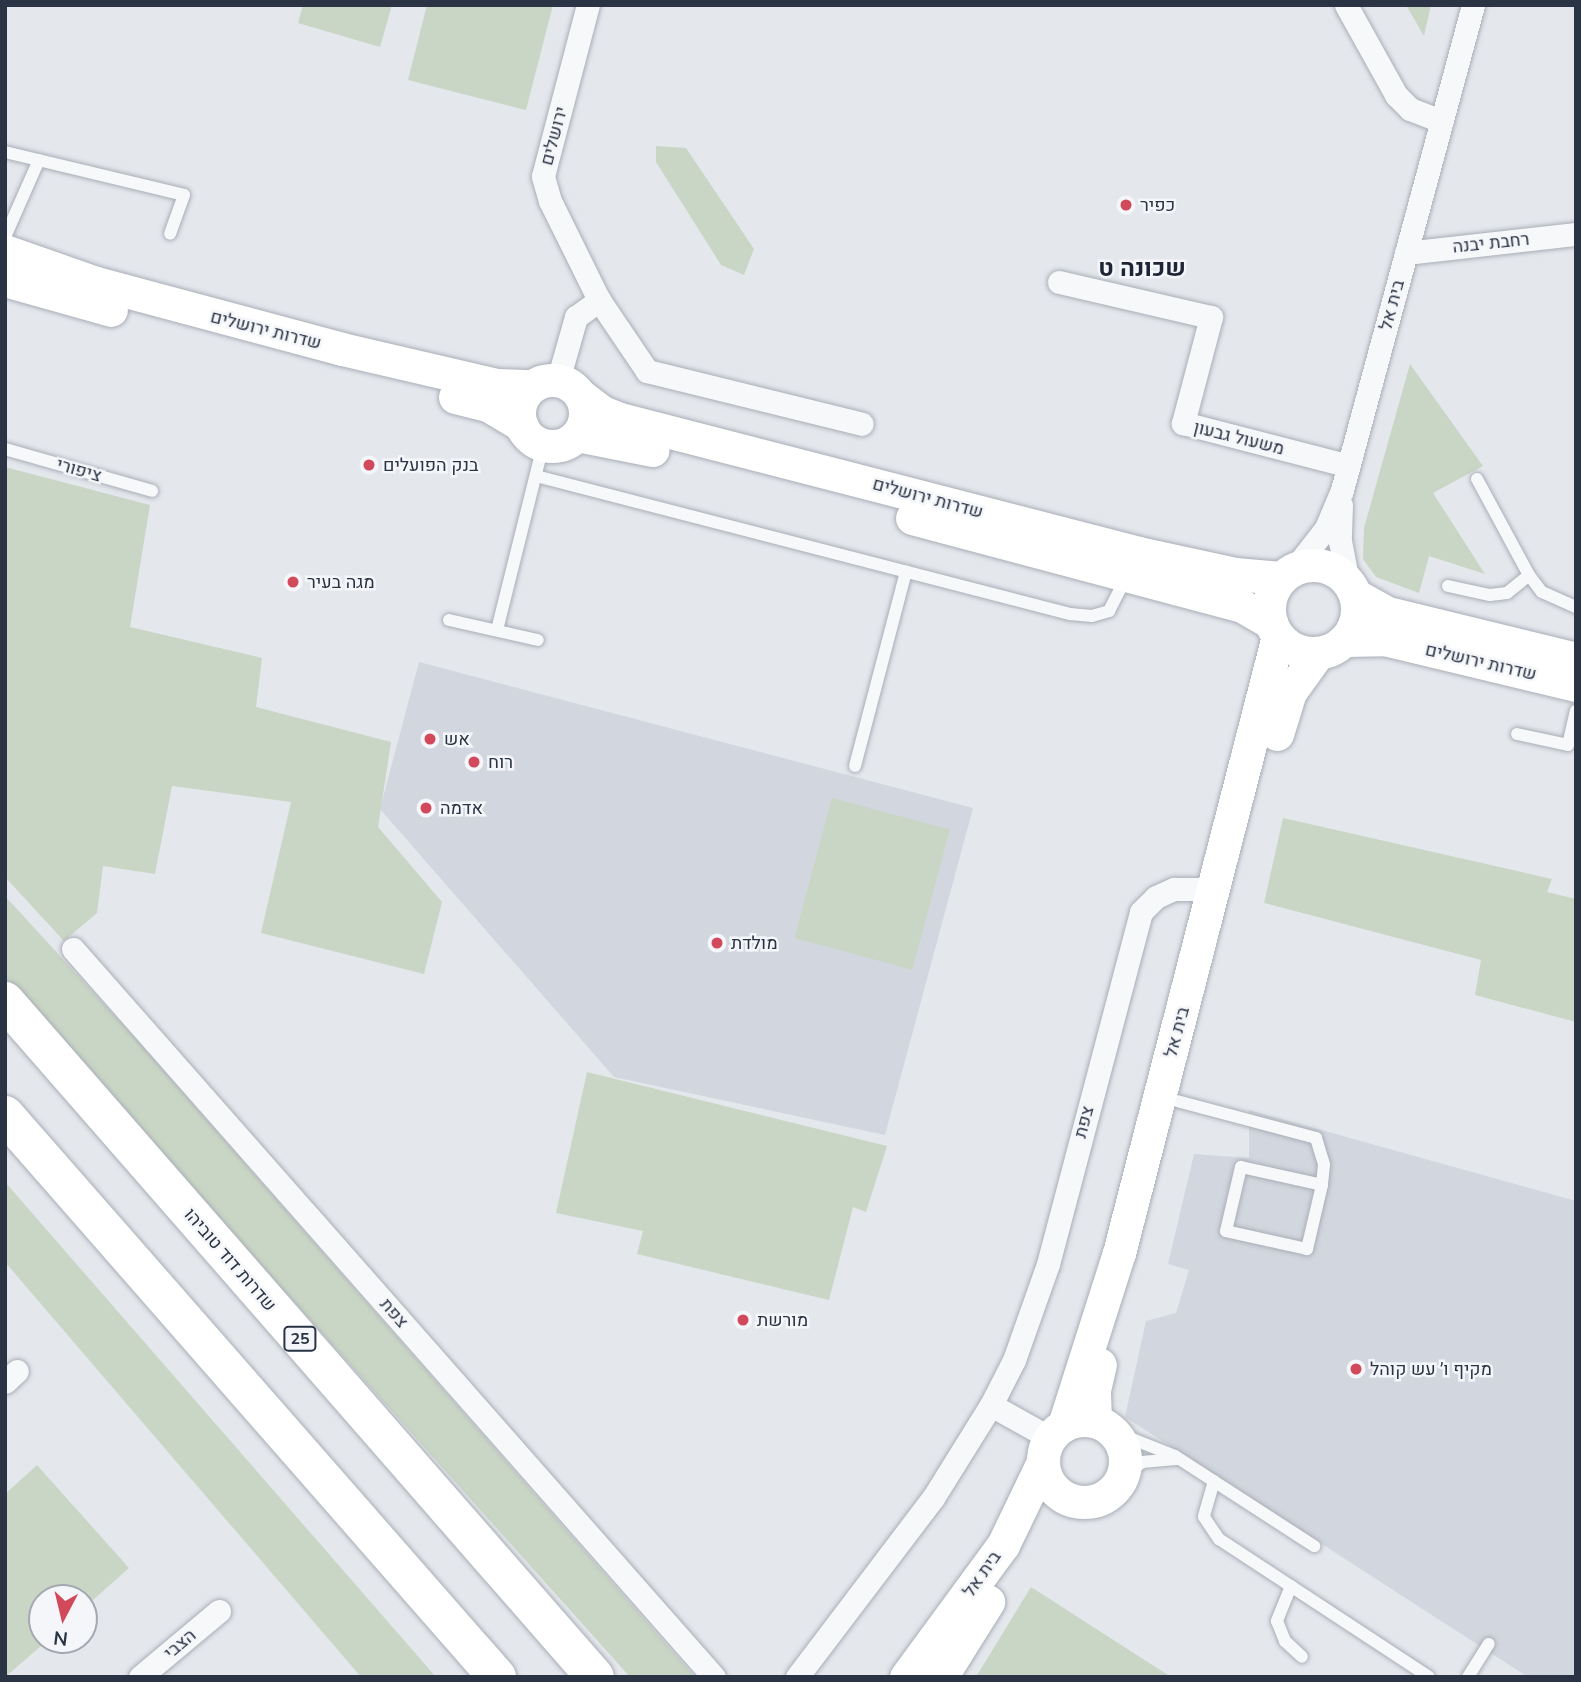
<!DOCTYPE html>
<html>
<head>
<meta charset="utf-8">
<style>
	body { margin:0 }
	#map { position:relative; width:1581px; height:1682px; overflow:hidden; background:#e4e7ec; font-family:"Nunito Sans",Heebo,sans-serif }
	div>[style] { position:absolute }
	.built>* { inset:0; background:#d2d6de }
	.green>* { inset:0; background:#c9d6c5; transform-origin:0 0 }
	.roads { filter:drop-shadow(0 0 2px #a9aeb7) drop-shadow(0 0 2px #a9aeb7) }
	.lane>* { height:12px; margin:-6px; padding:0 6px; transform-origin:6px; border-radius:6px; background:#f7f8fa }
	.street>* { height:23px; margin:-11.5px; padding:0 11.5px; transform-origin:11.5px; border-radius:11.5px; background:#f7f8fa }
	.secondary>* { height:33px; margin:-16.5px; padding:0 16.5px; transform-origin:16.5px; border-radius:16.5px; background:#fff }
	.secondary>.ring { margin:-16.5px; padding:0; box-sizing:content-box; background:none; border:33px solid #fff; border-radius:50% }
	.highway>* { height:38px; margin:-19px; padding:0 19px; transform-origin:19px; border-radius:19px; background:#fff }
	.dots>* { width:19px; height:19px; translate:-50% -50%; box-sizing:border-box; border:4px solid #f4f6f9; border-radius:50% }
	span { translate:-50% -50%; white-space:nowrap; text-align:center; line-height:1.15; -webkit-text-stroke:5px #f4f6f9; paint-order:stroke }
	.shield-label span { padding:2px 5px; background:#f4f6f9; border:2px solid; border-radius:5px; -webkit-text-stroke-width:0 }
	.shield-label { font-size:16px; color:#2b3445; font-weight:700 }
	.street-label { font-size:18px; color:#2b3445 }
	.poi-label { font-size:18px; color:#2b3445 }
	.left { translate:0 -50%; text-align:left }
	.district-label { font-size:24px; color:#1d2536; font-weight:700 }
	.frame { position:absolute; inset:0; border:7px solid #2b3445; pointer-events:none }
	.north { position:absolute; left:28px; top:1584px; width:70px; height:70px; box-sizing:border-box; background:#f4f6f9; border:2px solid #a4a8b1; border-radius:50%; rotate:187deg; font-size:19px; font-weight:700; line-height:28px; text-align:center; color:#2b3445 }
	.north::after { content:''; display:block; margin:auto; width:24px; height:32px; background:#d1495b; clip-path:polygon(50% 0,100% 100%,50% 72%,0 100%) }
</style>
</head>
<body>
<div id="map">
	<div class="built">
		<div style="clip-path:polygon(419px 662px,973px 808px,885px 1135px,614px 1077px,380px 809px)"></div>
		<div style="clip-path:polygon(1249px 1110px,1576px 1201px,1576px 1677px,1528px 1677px,1125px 1417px,1146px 1321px,1176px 1313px,1189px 1270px,1168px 1264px,1194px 1154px,1249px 1158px)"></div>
	</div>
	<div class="green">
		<div style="clip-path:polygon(303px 5px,392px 5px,380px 47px,298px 23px)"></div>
		<div style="clip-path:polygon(427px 5px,553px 5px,526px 110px,408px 80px)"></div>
		<div style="clip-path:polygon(1406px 5px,1431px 5px,1424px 36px)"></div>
		<div style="clip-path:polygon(656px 146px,686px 148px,754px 249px,744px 275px,721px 265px,656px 162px)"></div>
		<div style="clip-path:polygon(1410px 364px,1483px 466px,1433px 493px,1485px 574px,1429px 556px,1419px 593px,1376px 577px,1363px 559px,1364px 528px)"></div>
		<div style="clip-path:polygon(5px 467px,150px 505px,130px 627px,262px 658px,256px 707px,391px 742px,378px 827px,442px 902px,424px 974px,261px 933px,291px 802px,172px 786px,155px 874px,103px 866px,97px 913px,64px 941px,5px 877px)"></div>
		<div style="left:832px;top:798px;width:122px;height:145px;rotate:15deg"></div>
		<div style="clip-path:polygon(1283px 818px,1552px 879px,1547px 892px,1576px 899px,1576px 1022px,1475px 995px,1481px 960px,1264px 903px)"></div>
		<div style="clip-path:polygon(5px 896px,136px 1039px,695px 1677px,630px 1677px,36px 1014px,5px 977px)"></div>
		<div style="clip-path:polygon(587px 1072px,887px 1146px,866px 1212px,853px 1207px,829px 1300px,637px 1254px,643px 1231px,556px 1213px)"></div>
		<div style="clip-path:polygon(5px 1182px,436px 1677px,361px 1677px,5px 1262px)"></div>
		<div style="clip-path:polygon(37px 1465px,129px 1568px,84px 1608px,84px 1598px,42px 1598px,42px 1640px,48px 1640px,5px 1677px,5px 1494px)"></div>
		<div style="clip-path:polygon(1031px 1587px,1171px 1677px,976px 1677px)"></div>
	</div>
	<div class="roads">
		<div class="lane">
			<div style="left:5px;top:152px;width:184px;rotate:13.5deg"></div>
			<div style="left:184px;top:195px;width:41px;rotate:109.7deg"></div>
			<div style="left:5px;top:237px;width:84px;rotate:-66.2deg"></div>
			<div style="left:5px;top:449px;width:153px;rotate:15.9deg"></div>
			<div style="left:536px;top:476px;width:552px;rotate:14.49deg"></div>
			<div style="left:1070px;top:614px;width:22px;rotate:5deg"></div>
			<div style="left:1092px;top:616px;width:18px;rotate:-16deg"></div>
			<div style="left:1109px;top:611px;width:37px;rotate:-63deg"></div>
			<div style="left:1477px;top:479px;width:109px;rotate:61.6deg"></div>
			<div style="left:1529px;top:575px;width:21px;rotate:53deg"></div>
			<div style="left:1542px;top:592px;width:37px;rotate:24deg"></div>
			<div style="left:1448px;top:586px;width:43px;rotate:12.1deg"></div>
			<div style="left:1490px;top:595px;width:17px;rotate:-7deg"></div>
			<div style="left:1507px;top:593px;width:28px;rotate:-39deg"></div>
			<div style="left:449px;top:620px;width:91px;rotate:12.7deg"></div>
			<div style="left:497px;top:630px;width:191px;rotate:-76deg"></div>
			<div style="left:1517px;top:734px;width:52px;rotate:12.2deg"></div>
			<div style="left:1568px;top:745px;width:35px;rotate:-77deg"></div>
			<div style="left:855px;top:766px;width:201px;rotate:-75.3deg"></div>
			<div style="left:1177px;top:1101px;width:144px;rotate:14.9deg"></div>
			<div style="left:1316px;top:1138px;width:28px;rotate:73deg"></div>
			<div style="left:1324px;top:1165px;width:20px;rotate:96deg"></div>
			<div style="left:1322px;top:1185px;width:66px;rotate:103.2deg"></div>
			<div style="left:1307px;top:1249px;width:83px;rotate:-167.5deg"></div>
			<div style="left:1226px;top:1231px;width:66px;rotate:-76.8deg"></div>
			<div style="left:1241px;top:1167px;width:83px;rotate:12.5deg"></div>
			<div style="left:1112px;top:1431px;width:68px;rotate:21.6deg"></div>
			<div style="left:1175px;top:1456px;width:166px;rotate:32.9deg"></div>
			<div style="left:1121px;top:1478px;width:26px;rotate:-37deg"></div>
			<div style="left:1142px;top:1462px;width:34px;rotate:-5deg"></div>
			<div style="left:1214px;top:1481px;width:37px;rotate:106deg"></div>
			<div style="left:1204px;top:1517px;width:27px;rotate:56deg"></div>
			<div style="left:1219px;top:1539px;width:251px;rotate:33.3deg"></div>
			<div style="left:1291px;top:1586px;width:38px;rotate:112deg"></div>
			<div style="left:1277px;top:1621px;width:22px;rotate:68deg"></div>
			<div style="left:1285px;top:1641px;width:23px;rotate:43deg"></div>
			<div style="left:1468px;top:1677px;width:39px;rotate:-58deg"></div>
		</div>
		<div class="street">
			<div style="left:1346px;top:5px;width:103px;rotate:60.9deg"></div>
			<div style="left:1396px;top:95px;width:20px;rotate:45deg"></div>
			<div style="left:1410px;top:109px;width:34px;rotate:21deg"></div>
			<div style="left:1406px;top:253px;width:171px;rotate:-6.4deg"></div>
			<div style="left:1059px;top:282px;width:156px;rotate:13deg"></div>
			<div style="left:1211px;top:317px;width:110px;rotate:104.8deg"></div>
			<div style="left:1183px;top:423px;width:171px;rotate:14.5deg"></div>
			<div style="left:599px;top:300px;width:86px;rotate:55.9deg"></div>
			<div style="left:647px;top:371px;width:221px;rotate:13.8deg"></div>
			<div style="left:558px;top:380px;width:66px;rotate:-74.1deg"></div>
			<div style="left:576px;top:317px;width:29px;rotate:-36deg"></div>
			<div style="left:599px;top:300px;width:110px;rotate:-116.3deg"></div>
			<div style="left:550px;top:201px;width:26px;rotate:-106deg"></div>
			<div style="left:543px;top:176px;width:177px;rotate:-75.3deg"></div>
			<div style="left:1341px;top:505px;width:36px;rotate:92deg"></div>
			<div style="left:1340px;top:541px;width:42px;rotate:79deg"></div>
			<div style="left:1294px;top:569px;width:52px;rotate:-52deg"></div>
			<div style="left:1326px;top:528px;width:41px;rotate:-67.2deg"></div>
			<div style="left:1342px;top:490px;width:502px;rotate:-74.88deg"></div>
			<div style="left:73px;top:949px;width:970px;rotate:48.64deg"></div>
			<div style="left:5px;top:1382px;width:16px;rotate:-43deg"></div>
			<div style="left:991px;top:1405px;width:68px;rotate:29.2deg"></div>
			<div style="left:140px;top:1677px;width:103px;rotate:-39.9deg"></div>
			<div style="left:797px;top:1677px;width:225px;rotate:-52.8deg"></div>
			<div style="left:933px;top:1498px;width:110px;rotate:-58.1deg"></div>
			<div style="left:991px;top:1405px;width:51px;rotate:-62.9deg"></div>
			<div style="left:1014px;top:1360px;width:102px;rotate:-70.5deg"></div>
			<div style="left:1048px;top:1264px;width:364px;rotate:-75.2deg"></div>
			<div style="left:1141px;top:912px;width:21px;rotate:-45deg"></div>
			<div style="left:1156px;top:897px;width:20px;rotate:-24deg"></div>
			<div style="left:1174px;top:889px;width:40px"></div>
		</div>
		<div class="secondary">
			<div style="left:5px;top:251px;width:96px;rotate:19.4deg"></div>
			<div style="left:96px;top:283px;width:255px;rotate:15deg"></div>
			<div style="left:342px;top:349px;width:159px;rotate:13.1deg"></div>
			<div style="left:497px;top:385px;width:35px;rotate:2deg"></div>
			<div style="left:5px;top:280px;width:110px;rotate:15.8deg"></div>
			<div class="ring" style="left:519px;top:380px;width:33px;height:33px"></div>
			<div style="left:581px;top:396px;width:26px;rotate:37deg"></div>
			<div style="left:602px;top:412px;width:19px;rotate:21deg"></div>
			<div style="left:620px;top:419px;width:536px;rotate:14.48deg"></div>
			<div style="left:1139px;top:553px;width:98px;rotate:12.3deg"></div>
			<div style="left:1235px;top:574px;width:46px;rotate:5deg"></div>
			<div style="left:455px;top:397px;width:34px;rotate:14deg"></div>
			<div style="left:488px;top:405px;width:39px;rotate:31deg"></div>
			<div style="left:577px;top:435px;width:77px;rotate:11.2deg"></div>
			<div style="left:912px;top:518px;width:342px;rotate:14.9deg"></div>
			<div style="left:1242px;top:606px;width:34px;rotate:30deg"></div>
			<div class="ring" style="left:1269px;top:565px;width:55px;height:55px"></div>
			<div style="left:1355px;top:595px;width:38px;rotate:29deg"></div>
			<div style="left:1388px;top:613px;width:194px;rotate:13.7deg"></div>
			<div style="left:1345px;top:640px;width:39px;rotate:-1deg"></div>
			<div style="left:1384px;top:639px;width:197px;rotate:13.5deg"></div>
			<div style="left:1277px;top:734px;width:44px;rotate:-72.8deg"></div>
			<div style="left:1290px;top:692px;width:48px;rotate:-54.3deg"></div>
			<div class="ring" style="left:1043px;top:1420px;width:49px;height:49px"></div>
			<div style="left:1095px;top:1421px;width:31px;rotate:-92deg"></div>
			<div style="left:1094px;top:1390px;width:26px;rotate:-77deg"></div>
			<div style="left:1064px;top:1425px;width:181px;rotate:-72.3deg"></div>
			<div style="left:1119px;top:1253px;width:637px;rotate:-75.55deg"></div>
			<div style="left:906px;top:1677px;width:164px;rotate:-53.7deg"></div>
			<div style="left:1003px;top:1545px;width:92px;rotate:-64.3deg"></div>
			<div style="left:941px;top:1677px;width:89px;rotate:-57.9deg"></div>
		</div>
		<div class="highway">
			<div style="left:5px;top:1001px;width:897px;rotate:48.89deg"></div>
			<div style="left:5px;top:1115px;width:747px;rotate:48.8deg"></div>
		</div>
	</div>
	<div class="dots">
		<div style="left:1126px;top:205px;background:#d1495b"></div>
		<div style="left:369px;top:465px;background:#d1495b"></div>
		<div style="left:293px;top:582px;background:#d1495b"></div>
		<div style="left:430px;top:739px;background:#d1495b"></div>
		<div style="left:474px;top:762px;background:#d1495b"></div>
		<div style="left:426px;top:808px;background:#d1495b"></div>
		<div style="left:717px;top:943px;background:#d1495b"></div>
		<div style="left:743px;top:1320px;background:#d1495b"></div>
		<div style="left:1356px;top:1369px;background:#d1495b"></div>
	</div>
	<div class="shield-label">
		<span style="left:300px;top:1339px">25</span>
	</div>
	<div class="street-label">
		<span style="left:554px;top:136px;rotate:-75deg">ירושלים</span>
		<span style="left:1491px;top:243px;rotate:-6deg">רחבת יבנה</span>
		<span style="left:1392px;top:305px;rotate:-75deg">בית אל</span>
		<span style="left:266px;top:330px;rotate:14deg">שדרות ירושלים</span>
		<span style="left:1239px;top:438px;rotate:14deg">משעול גבעון</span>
		<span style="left:79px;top:470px;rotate:16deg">ציפורי</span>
		<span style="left:928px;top:498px;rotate:15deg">שדרות ירושלים</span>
		<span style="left:1481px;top:662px;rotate:13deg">שדרות ירושלים</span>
		<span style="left:1177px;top:1032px;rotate:-75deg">בית אל</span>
		<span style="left:1084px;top:1122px;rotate:-75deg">צפת</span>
		<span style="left:230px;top:1260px;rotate:49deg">שדרות דוד טוביהו</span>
		<span style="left:394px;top:1313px;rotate:49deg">צפת</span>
		<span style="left:982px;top:1574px;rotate:-55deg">בית אל</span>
		<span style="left:180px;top:1644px;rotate:-40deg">הצבי</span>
	</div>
	<div class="poi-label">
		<span class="left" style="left:1140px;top:205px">כפיר</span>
		<span class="left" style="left:383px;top:465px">בנק הפועלים</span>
		<span class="left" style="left:307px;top:582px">מגה בעיר</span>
		<span class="left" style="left:444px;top:739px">אש</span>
		<span class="left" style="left:488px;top:762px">רוח</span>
		<span class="left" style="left:440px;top:808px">אדמה</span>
		<span class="left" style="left:731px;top:943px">מולדת</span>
		<span class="left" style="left:757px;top:1320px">מורשת</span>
		<span class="left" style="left:1370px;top:1369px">מקיף ו׳ עש קוהל</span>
	</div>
	<div class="district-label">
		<span style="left:1142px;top:269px">שכונה ט</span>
	</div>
	<div class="frame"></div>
	<div class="north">N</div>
</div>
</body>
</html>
